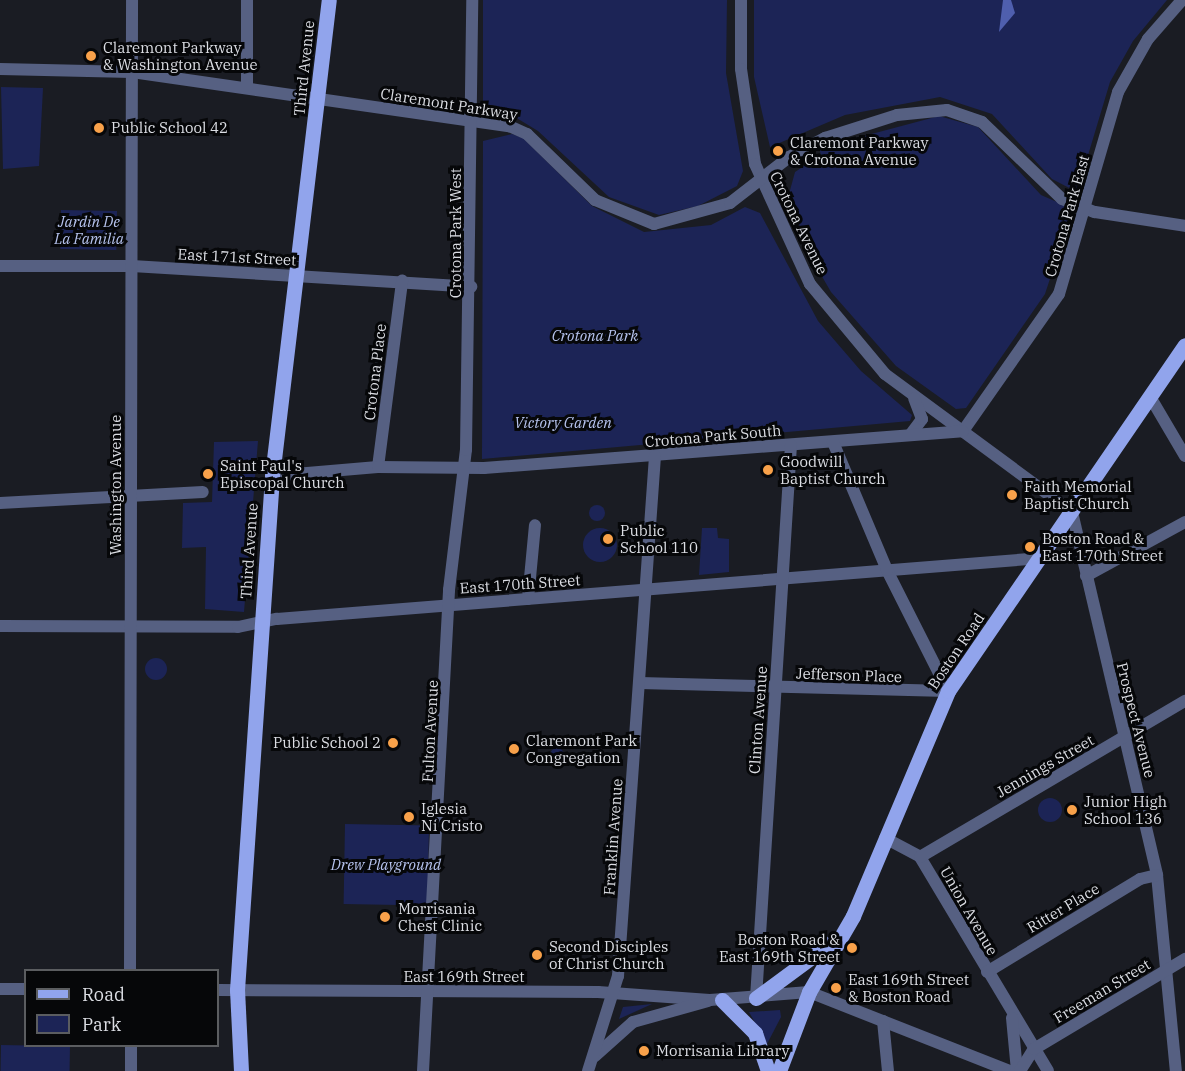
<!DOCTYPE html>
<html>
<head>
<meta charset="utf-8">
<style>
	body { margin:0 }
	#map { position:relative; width:1185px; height:1071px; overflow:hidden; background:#1a1c23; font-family:"IBM Plex Serif",serif }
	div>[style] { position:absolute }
	.green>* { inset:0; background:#1c2456; transform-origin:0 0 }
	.round { border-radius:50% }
	.water>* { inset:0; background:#4f5fae }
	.minor>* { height:12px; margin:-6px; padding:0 6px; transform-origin:6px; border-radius:6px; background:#566082 }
	.major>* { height:15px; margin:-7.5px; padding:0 7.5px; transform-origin:7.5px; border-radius:7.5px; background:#91a4ec }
	.dots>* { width:16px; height:16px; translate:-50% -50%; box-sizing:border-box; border:3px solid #060709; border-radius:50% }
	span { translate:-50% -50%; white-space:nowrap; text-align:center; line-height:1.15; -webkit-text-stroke:6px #060709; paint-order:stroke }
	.poi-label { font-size:15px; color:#dbdde3 }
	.left { translate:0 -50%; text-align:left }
	.right { translate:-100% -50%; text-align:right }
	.street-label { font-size:15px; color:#dbdde3 }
	.park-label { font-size:15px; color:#b6c3ee; font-style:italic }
	.legend { position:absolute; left:24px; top:969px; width:195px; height:78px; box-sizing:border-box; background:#060709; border:2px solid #5b5d60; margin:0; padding:8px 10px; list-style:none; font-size:18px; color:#dbdde3 }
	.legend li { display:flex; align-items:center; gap:12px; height:30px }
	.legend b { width:30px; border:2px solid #5b5d60 }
</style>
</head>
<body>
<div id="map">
	<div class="green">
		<div style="clip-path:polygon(483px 0,727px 0,726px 73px,743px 171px,737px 186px,698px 206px,659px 215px,609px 197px,538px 131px,497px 106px,483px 104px)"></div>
		<div style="clip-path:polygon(754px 0,1167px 0,1133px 41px,1110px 82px,1077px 192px,1052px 179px,992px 114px,940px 97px,845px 115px,770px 147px,754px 77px)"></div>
		<div style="clip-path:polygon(1px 87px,43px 88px,39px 166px,3px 169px)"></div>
		<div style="clip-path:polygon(939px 116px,978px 127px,1041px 195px,1073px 209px,1045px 294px,966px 408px,956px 409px,896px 366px,831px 292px,809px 254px,789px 194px,795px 172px,821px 155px,819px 148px)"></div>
		<div style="clip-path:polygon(512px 134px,523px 138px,592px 206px,644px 232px,711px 225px,745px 207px,760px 213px,818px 321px,861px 371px,912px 415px,910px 421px,482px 459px,483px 141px)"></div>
		<div style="left:61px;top:210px;width:56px;height:39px;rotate:1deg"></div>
		<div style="clip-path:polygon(258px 441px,244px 612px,205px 609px,206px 547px,182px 548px,183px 503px,212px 502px,214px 442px)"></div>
		<div class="round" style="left:589px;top:505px;width:16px;height:16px"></div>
		<div class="round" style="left:583px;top:528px;width:34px;height:34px"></div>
		<div style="clip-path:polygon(702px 528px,717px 528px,718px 538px,729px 539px,729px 572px,699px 575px)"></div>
		<div class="round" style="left:145px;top:658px;width:22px;height:22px"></div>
		<div class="round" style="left:550px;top:748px;width:14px;height:14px"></div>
		<div class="round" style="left:1038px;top:798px;width:24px;height:24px"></div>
		<div style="left:345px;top:824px;width:84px;height:80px;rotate:1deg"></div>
		<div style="clip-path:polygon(652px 1004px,619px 1019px,623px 1007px)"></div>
		<div style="clip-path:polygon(780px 1010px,781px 1017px,767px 1044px,749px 1012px)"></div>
		<div style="left:1px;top:1045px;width:69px;height:26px;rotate:1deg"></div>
	</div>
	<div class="water">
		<div style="clip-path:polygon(1003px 0,1011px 0,1015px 13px,999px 32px)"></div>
	</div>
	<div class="minor">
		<div style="left:741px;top:0;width:69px;rotate:90deg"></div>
		<div style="left:741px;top:69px;width:96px;rotate:81.6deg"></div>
		<div style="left:755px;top:164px;width:132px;rotate:65.4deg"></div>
		<div style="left:810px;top:284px;width:117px;rotate:50.2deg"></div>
		<div style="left:885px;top:374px;width:232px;rotate:36.4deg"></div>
		<div style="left:1072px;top:512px;width:373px;rotate:76.8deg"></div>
		<div style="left:1157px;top:875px;width:197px;rotate:84.5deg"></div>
		<div style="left:0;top:69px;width:132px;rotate:1.3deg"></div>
		<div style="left:132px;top:72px;width:381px;rotate:8.2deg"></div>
		<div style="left:509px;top:126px;width:20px;rotate:24deg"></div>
		<div style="left:527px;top:134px;width:95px;rotate:44.1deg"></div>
		<div style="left:595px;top:200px;width:64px;rotate:22.1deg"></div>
		<div style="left:654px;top:224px;width:79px;rotate:-15.4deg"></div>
		<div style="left:730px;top:203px;width:75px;rotate:-37.9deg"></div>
		<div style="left:789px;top:157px;width:41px;rotate:-27.8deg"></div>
		<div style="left:825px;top:138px;width:76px;rotate:-17.7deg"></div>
		<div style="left:897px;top:115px;width:50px;rotate:-5.7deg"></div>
		<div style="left:947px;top:110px;width:37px;rotate:19deg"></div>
		<div style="left:982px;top:122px;width:111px;rotate:43.9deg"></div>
		<div style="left:1062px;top:199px;width:35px;rotate:22deg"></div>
		<div style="left:1095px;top:212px;width:91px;rotate:8.8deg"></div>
		<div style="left:247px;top:88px;width:88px;rotate:-90deg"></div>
		<div style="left:0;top:266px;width:132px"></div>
		<div style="left:132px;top:266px;width:340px;rotate:3.5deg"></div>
		<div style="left:1152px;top:400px;width:65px;rotate:59.5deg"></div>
		<div style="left:963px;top:431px;width:167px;rotate:-55deg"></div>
		<div style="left:1059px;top:294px;width:210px;rotate:-73.7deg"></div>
		<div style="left:1118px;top:92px;width:61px;rotate:-60.5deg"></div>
		<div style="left:1148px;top:39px;width:52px;rotate:-48.9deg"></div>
		<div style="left:910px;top:435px;width:20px;rotate:-53deg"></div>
		<div style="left:922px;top:419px;width:22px;rotate:-111deg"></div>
		<div style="left:378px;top:467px;width:188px;rotate:-82.6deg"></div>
		<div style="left:272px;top:476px;width:106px;rotate:-4.9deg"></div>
		<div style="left:378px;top:467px;width:106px;rotate:0.5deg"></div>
		<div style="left:484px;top:468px;width:480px;rotate:-4.4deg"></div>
		<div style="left:0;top:503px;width:203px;rotate:-3.1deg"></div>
		<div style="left:1086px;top:576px;width:113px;rotate:-28.6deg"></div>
		<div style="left:528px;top:599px;width:74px;rotate:-84.6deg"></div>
		<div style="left:0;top:626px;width:238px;rotate:0.2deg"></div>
		<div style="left:238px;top:627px;width:40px;rotate:-12deg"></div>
		<div style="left:277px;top:619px;width:767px;rotate:-4.56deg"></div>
		<div style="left:640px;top:683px;width:308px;rotate:1.5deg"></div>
		<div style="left:948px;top:691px;width:136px;rotate:-116.8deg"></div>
		<div style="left:887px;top:570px;width:139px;rotate:-112.9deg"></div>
		<div style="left:885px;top:838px;width:40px;rotate:28deg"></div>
		<div style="left:920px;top:857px;width:249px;rotate:59.1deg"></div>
		<div style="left:920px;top:857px;width:308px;rotate:-30.5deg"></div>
		<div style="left:130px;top:970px;width:970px;rotate:-89.88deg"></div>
		<div style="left:987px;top:972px;width:179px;rotate:-31.3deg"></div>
		<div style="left:1140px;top:879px;width:17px;rotate:-13deg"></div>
		<div style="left:0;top:989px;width:26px"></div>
		<div style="left:218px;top:990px;width:380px;rotate:0.3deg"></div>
		<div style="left:598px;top:992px;width:112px;rotate:4.1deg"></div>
		<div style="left:710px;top:1000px;width:99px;rotate:-4.6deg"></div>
		<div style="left:809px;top:992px;width:216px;rotate:21.5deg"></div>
		<div style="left:756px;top:998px;width:554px;rotate:-86.38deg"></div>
		<div style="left:1012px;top:1018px;width:53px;rotate:84.6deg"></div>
		<div style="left:883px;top:1021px;width:50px;rotate:84.3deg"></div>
		<div style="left:131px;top:1046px;width:25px;rotate:90deg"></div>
		<div style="left:595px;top:1056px;width:51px;rotate:-41.8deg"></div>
		<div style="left:633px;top:1022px;width:78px;rotate:-15.6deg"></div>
		<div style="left:423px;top:1071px;width:482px;rotate:-86.9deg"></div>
		<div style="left:449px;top:590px;width:141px;rotate:-83.1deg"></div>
		<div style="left:466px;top:450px;width:450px;rotate:-89.2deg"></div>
		<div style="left:588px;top:1071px;width:100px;rotate:-72.5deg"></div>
		<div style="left:618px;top:976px;width:521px;rotate:-85.93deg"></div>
		<div style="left:1020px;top:1071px;width:26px;rotate:-58deg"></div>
		<div style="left:1034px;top:1049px;width:176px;rotate:-30.8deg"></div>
	</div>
	<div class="major">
		<div style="left:756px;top:998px;width:99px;rotate:-36.4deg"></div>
		<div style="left:722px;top:1000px;width:47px;rotate:45deg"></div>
		<div style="left:755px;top:1033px;width:40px;rotate:71.1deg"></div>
		<div style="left:241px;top:1071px;width:81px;rotate:-92.8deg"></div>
		<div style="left:237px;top:990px;width:515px;rotate:-86.1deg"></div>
		<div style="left:272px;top:476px;width:479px;rotate:-83.2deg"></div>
		<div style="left:779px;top:1071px;width:85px;rotate:-69.2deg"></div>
		<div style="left:809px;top:992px;width:88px;rotate:-59.9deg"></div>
		<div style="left:853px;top:916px;width:244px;rotate:-67.1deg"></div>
		<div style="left:948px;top:691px;width:419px;rotate:-55.6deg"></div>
	</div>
	<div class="dots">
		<div style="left:91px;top:56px;background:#f8a14a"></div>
		<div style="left:99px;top:128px;background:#f8a14a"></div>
		<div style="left:778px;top:151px;background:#f8a14a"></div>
		<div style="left:768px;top:470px;background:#f8a14a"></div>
		<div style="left:208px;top:474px;background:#f8a14a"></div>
		<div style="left:1012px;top:495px;background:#f8a14a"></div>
		<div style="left:608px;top:539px;background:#f8a14a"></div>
		<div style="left:1030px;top:547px;background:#f8a14a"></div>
		<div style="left:393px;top:743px;background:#f8a14a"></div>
		<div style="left:514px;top:749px;background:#f8a14a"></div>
		<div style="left:1072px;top:810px;background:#f8a14a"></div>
		<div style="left:409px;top:817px;background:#f8a14a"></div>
		<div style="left:385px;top:917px;background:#f8a14a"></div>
		<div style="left:852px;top:948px;background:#f8a14a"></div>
		<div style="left:537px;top:955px;background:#f8a14a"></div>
		<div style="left:836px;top:988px;background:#f8a14a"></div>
		<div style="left:644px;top:1051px;background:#f8a14a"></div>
	</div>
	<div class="poi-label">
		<span class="left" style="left:103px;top:56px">Claremont Parkway<br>&amp; Washington Avenue</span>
		<span class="left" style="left:111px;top:128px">Public School 42</span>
		<span class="left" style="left:790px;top:151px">Claremont Parkway<br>&amp; Crotona Avenue</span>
		<span class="left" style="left:780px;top:470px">Goodwill<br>Baptist Church</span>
		<span class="left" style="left:220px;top:474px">Saint Paul's<br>Episcopal Church</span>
		<span class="left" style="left:1024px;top:495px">Faith Memorial<br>Baptist Church</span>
		<span class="left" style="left:620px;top:539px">Public<br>School 110</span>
		<span class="left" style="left:1042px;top:547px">Boston Road &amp;<br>East 170th Street</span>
		<span class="left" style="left:526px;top:749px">Claremont Park<br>Congregation</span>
		<span class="right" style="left:381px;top:743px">Public School 2</span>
		<span class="left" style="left:1084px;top:810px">Junior High<br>School 136</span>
		<span class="left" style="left:421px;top:817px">Iglesia<br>Ni Cristo</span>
		<span class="left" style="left:398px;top:917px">Morrisania<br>Chest Clinic</span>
		<span class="right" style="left:840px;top:948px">Boston Road &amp;<br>East 169th Street</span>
		<span class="left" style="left:549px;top:955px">Second Disciples<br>of Christ Church</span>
		<span class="left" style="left:848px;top:988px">East 169th Street<br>&amp; Boston Road</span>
		<span class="left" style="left:656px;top:1051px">Morrisania Library</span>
	</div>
	<div class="street-label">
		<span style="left:304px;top:68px;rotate:-84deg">Third Avenue</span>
		<span style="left:449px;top:104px;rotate:9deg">Claremont Parkway</span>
		<span style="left:1067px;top:216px;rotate:-74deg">Crotona Park East</span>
		<span style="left:799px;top:223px;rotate:64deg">Crotona Avenue</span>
		<span style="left:456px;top:233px;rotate:-90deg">Crotona Park West</span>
		<span style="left:237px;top:257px;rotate:3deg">East 171st Street</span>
		<span style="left:375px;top:372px;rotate:-83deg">Crotona Place</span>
		<span style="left:713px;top:436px;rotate:-5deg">Crotona Park South</span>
		<span style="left:116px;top:485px;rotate:-90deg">Washington Avenue</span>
		<span style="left:249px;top:551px;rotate:-86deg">Third Avenue</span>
		<span style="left:520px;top:584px;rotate:-4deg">East 170th Street</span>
		<span style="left:956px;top:651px;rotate:-56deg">Boston Road</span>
		<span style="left:849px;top:675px;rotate:2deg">Jefferson Place</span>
		<span style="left:758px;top:720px;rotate:-86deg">Clinton Avenue</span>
		<span style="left:1136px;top:720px;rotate:76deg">Prospect Avenue</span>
		<span style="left:430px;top:731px;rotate:-87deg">Fulton Avenue</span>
		<span style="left:1045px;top:766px;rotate:-30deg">Jennings Street</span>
		<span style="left:613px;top:837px;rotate:-86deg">Franklin Avenue</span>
		<span style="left:1063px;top:908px;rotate:-31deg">Ritter Place</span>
		<span style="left:969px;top:911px;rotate:60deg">Union Avenue</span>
		<span style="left:464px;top:977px">East 169th Street</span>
		<span style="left:1102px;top:991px;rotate:-31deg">Freeman Street</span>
	</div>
	<div class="park-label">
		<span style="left:89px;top:230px">Jardin De<br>La Familia</span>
		<span style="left:595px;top:336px">Crotona Park</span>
		<span style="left:563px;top:423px">Victory Garden</span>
		<span style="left:386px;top:865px">Drew Playground</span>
	</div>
	<ul class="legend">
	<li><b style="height:8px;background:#91a4ec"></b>Road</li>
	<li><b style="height:16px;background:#1c2456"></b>Park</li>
	</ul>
</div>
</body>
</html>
